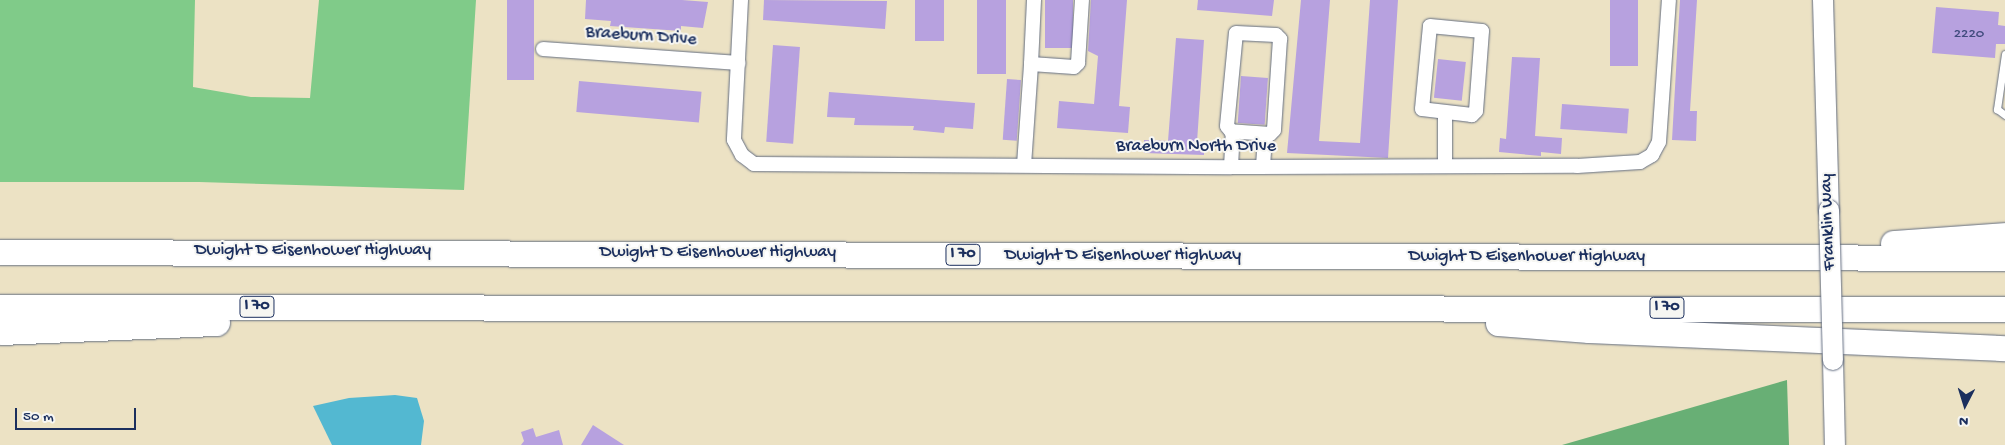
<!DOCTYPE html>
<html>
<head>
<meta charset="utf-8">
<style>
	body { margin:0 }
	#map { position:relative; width:2005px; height:445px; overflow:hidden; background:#ece2c4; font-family:"Gochi Hand",sans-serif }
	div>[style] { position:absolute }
	.green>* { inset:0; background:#80cb89 }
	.forest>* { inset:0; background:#68af75 }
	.water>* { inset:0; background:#53b8d1 }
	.building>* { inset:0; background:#b7a1df; transform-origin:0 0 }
	.roads { filter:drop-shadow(0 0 1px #646e82) drop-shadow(0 0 1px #646e82) }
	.service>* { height:7px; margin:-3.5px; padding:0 3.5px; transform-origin:3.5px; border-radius:3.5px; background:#fff }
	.minor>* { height:14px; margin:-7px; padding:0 7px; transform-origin:7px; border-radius:7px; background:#fff }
	.secondary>* { height:20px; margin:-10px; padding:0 10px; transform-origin:10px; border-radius:10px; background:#fff }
	.motorway>* { height:25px; margin:-12.5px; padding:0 12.5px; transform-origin:12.5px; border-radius:12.5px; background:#fff }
	.bridges { filter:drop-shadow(0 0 1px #646e82) drop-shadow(0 0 1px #646e82) }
	.secondary-bridge>* { height:20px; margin:-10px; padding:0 10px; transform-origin:10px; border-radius:10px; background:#fff }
	span { translate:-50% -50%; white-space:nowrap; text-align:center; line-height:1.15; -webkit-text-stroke:4px #f6f6f2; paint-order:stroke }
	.number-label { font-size:15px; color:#424c7e }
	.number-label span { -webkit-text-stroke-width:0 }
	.shield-label span { padding:1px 4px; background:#f6f6f2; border:1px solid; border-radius:4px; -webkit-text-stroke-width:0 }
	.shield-label { font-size:16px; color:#1b2f5e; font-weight:700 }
	.street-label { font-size:18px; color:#1b2f5e }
	.north { position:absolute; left:1940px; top:380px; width:50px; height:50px; -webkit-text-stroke:4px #f6f6f2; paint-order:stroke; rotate:185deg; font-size:14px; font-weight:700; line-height:20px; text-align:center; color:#1b2f5e }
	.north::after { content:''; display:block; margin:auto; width:18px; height:22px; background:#1b2f5e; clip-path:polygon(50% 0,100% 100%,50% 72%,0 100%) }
	.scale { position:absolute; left:15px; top:408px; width:121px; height:22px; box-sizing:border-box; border:2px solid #1b2f5e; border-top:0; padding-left:6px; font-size:15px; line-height:18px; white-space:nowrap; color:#1b2f5e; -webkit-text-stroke:4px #f6f6f2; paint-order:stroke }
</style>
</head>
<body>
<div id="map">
	<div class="green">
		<div style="clip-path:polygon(0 0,195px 0,193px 87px,251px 97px,310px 98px,319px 0,476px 0,464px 190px,199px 182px,0 182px)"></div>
	</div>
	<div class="forest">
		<div style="clip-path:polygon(1787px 380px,1789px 445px,1562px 445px)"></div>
	</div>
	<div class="water">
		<div style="clip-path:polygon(395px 395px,417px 398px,424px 421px,421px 445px,332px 445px,313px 406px,349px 398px)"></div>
	</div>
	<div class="building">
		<div style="left:507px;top:0;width:27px;height:80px"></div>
		<div style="clip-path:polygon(586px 0,682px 0,708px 2px,703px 28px,681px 26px,681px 31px,610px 26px,611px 21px,585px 19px)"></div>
		<div style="clip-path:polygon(764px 0,887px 1px,885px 29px,763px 20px)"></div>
		<div style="left:915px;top:0;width:29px;height:41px"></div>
		<div style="left:977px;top:0;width:29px;height:74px"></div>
		<div style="left:1045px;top:0;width:28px;height:48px"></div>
		<div style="clip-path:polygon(1091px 0,1127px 0,1119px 106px,1130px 107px,1128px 133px,1057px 128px,1059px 101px,1094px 104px,1098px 56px,1088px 51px)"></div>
		<div style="clip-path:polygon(1198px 0,1274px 0,1272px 16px,1197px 10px)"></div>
		<div style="clip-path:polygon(1301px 0,1330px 0,1319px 141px,1360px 143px,1370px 0,1398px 0,1388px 158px,1287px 153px)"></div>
		<div style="left:1610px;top:0;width:28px;height:66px"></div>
		<div style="clip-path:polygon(1680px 0,1697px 0,1690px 111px,1697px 111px,1696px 141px,1672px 140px)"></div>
		<div style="clip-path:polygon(1936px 7px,1999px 12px,1998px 25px,2005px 26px,2005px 44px,1996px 44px,1995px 58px,1932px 53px)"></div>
		<div style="clip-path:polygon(1176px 38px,1204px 40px,1197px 142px,1204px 142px,1204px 155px,1144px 153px,1144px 140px,1168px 141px)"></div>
		<div style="left:773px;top:45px;width:27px;height:97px;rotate:4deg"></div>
		<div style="clip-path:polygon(1512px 57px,1540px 58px,1535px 136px,1562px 138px,1561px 154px,1541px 152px,1541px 156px,1499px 152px,1500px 138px,1506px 139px)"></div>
		<div style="left:1438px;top:59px;width:28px;height:39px;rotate:6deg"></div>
		<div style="left:1241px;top:76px;width:27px;height:47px;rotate:4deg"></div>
		<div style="left:1007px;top:79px;width:14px;height:61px;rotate:4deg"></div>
		<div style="left:579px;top:81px;width:123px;height:31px;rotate:5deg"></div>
		<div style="clip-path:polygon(829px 92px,975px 103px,973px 129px,945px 127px,944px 133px,913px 130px,914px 126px,854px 125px,855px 118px,827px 117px)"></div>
		<div style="left:1562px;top:104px;width:67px;height:25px;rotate:4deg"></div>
		<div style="clip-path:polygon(593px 425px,624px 445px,581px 445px)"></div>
		<div style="clip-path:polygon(533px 428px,536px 437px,559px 430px,563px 445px,521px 445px,524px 441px,521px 432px)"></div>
	</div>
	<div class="roads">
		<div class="service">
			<div style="left:2005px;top:54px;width:56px;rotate:98.3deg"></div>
			<div style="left:1997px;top:109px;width:10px;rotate:37deg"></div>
		</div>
		<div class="minor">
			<div style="left:741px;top:0;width:140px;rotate:92.9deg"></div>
			<div style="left:734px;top:140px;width:17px;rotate:62deg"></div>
			<div style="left:742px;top:155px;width:15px;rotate:37deg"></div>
			<div style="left:754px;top:164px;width:477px;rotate:0.4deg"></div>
			<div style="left:1231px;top:167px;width:346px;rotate:-0.2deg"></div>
			<div style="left:1577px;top:166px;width:63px;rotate:-3.6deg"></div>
			<div style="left:1640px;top:162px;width:14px;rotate:-30deg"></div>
			<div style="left:1652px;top:155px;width:15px;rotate:-62deg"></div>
			<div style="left:1659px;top:142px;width:142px;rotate:-86deg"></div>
			<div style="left:1034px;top:0;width:64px;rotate:92.7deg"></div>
			<div style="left:1031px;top:64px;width:43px;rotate:4deg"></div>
			<div style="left:1074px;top:67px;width:6px;rotate:-45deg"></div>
			<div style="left:1078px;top:63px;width:63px;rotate:-86.4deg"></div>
			<div style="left:1430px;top:26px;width:52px;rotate:5.5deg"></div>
			<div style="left:1482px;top:31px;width:80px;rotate:94.3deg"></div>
			<div style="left:1476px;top:111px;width:6px;rotate:135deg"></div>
			<div style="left:1472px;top:115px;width:50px;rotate:-173.2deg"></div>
			<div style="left:1422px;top:109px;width:83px;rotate:-84.5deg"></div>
			<div style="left:1236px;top:33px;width:40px;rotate:2.9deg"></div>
			<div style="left:1276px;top:35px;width:6px;rotate:45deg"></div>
			<div style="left:1280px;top:39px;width:91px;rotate:93.8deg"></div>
			<div style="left:1274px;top:130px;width:6px;rotate:135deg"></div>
			<div style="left:1270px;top:134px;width:39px;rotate:-176deg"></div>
			<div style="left:1231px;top:131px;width:6px;rotate:-129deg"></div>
			<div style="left:1227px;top:126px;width:93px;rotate:-84.5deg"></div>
			<div style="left:543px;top:49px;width:196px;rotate:4.1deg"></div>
			<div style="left:1024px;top:165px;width:101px;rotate:-86deg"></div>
			<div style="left:1263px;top:166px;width:32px;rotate:-86deg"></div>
			<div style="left:1445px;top:166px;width:52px;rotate:-90deg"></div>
			<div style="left:1231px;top:167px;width:35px;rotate:-87deg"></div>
		</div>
		<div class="secondary">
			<div style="left:1823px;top:0;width:210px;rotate:88.4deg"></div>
			<div style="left:1833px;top:360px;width:85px;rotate:88.7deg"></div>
		</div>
		<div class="motorway">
			<div style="left:1893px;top:243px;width:112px;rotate:-4.1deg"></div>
			<div style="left:0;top:252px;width:2005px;rotate:0.17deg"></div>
			<div style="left:0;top:307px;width:2005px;rotate:0.06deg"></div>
			<div style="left:1498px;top:323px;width:91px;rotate:4.4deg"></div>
			<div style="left:1589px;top:330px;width:416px;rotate:2.5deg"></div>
			<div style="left:0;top:332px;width:217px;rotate:-2.4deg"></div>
		</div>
	</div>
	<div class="bridges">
		<div class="secondary-bridge">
			<div style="left:1829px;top:210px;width:150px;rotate:88.5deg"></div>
		</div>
	</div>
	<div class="number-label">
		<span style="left:1969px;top:35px">2220</span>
	</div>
	<div class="shield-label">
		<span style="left:963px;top:255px">I 70</span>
		<span style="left:257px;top:307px">I 70</span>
		<span style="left:1667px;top:308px">I 70</span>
	</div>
	<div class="street-label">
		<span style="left:641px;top:37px;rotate:4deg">Braeburn Drive</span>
		<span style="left:1196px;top:147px">Braeburn North Drive</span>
		<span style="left:1829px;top:222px;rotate:-92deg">Franklin Way</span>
		<span style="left:313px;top:251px">Dwight D Eisenhower Highway</span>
		<span style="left:718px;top:253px">Dwight D Eisenhower Highway</span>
		<span style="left:1123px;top:256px">Dwight D Eisenhower Highway</span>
		<span style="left:1527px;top:257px">Dwight D Eisenhower Highway</span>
	</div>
	<div class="north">N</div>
	<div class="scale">50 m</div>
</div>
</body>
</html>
